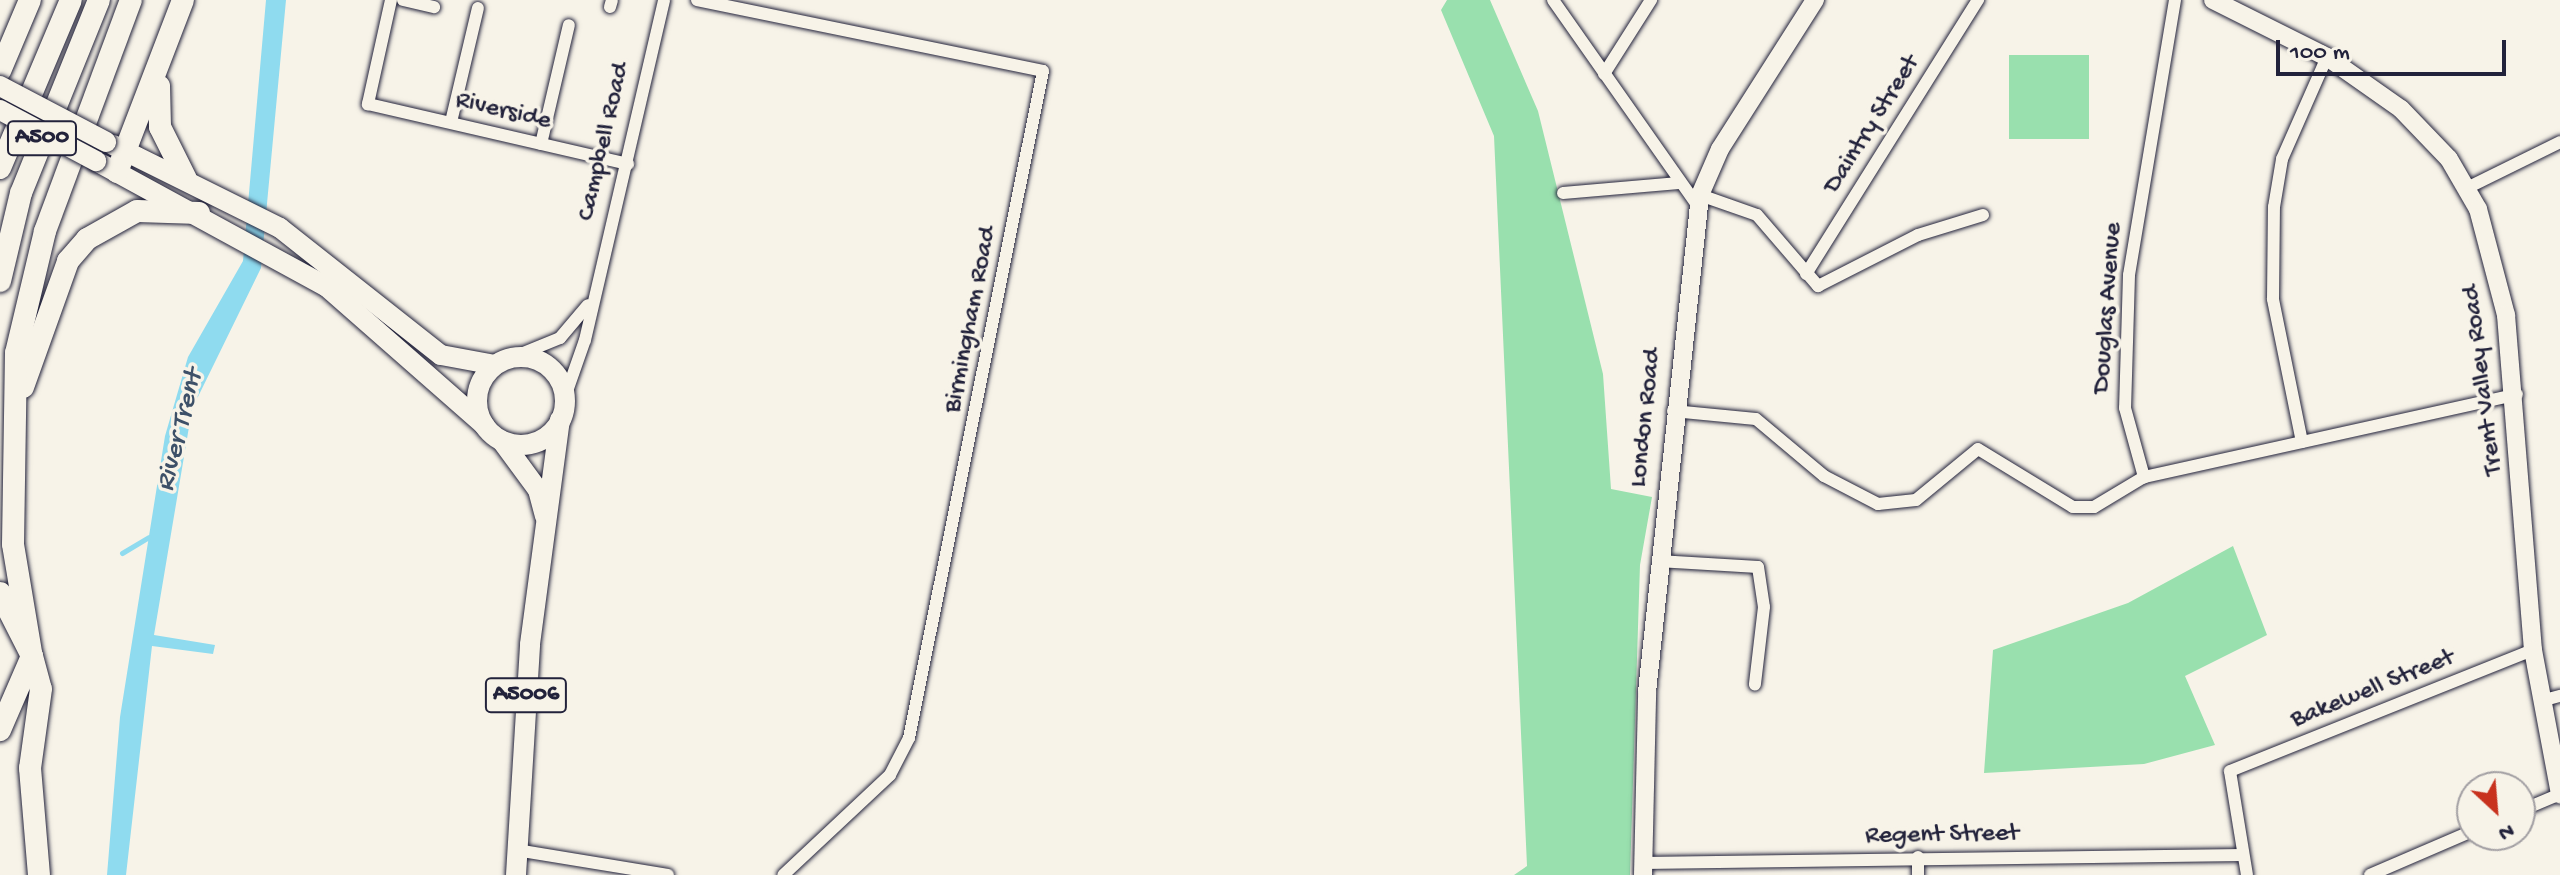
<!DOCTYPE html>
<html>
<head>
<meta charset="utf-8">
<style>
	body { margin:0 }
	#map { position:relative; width:2560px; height:875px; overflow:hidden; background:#f7f3e8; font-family:"Gochi Hand",sans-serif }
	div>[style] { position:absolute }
	.green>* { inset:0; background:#99e0ae; transform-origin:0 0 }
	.water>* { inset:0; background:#8fdbef }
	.stream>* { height:5px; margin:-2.5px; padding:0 2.5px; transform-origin:2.5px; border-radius:2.5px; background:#8fdbef }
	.roads { filter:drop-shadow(0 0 2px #22223b) drop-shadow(0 0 2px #22223b) }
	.street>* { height:12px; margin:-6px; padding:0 6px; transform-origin:6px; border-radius:6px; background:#f7f3e8 }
	.secondary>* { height:18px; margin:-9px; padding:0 9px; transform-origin:9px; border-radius:9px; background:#f7f3e8 }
	.primary>* { height:20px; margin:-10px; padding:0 10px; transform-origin:10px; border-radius:10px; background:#f7f3e8 }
	.primary>.ring { margin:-10px; padding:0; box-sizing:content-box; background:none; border:20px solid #f7f3e8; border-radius:50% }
	.highway>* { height:22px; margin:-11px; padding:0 11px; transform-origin:11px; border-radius:11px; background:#f7f3e8 }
	.bridges { filter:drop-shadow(0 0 2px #22223b) drop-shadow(0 0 2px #22223b) }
	.primary-bridge>* { height:20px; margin:-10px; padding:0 10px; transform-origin:10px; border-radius:10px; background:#f7f3e8 }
	span { translate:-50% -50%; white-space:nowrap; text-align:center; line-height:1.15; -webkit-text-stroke:7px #f7f3e8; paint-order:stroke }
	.shield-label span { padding:2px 6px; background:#f7f3e8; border:2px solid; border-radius:6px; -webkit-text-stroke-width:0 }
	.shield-label { font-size:24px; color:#22223b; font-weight:700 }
	.street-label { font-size:26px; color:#22223b }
	.water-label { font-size:28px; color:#3d5068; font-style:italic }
	.north { position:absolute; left:2456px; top:771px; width:80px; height:80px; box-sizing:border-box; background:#f7f3e8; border:2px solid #a29fa3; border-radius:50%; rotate:154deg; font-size:22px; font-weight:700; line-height:32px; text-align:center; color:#22223b }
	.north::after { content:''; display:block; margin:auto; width:28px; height:36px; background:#c8321e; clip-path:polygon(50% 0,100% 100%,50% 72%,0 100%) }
	.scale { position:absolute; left:2276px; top:40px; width:230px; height:36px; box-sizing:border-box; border:4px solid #22223b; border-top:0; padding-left:10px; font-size:24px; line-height:28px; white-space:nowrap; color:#22223b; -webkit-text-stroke:6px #f7f3e8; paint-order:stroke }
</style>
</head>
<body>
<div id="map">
	<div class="green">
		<div style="clip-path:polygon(1447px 0,1490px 0,1538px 111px,1603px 374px,1611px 489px,1652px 497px,1640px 565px,1630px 875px,1514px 875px,1527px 866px,1494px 136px,1441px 10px)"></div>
		<div style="left:2089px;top:55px;width:84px;height:80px;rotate:90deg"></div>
		<div style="clip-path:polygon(2233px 546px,2267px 635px,2185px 676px,2215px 745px,2144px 764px,1984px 773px,1993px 650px,2128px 603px)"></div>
	</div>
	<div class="water">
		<div style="clip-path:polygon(266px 0,286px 0,261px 268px,192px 409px,154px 635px,215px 645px,213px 654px,152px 646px,126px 875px,107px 875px,120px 717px,165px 436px,188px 357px,243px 261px)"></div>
	</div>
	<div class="stream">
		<div style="left:122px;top:553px;width:31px;rotate:-31deg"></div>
	</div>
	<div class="roads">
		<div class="street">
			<div style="left:391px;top:0;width:107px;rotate:102.5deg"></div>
			<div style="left:368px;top:104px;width:267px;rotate:13deg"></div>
			<div style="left:403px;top:0;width:32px;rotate:13deg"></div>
			<div style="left:697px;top:0;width:353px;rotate:11.6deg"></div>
			<div style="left:1043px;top:71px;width:680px;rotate:101.36deg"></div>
			<div style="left:909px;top:738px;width:42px;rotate:117.2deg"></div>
			<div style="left:890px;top:775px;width:146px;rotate:136.9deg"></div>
			<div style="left:1553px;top:0;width:252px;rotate:54.9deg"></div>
			<div style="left:2175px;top:0;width:279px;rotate:99.5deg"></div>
			<div style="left:2129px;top:275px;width:133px;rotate:91.7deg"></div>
			<div style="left:2125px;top:408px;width:72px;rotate:74.6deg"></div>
			<div style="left:2144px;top:477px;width:382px;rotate:-12.5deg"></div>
			<div style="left:610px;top:7px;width:7px;rotate:-74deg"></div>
			<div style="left:1604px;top:74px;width:88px;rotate:-57.6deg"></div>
			<div style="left:451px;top:122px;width:117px;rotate:-76.7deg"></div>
			<div style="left:541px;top:144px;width:122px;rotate:-76.8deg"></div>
			<div style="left:2467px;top:188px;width:104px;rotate:-26.3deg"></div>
			<div style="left:1563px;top:193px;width:116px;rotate:-4.9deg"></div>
			<div style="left:1700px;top:195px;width:60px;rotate:19.3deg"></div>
			<div style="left:1757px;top:215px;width:94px;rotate:49.3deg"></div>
			<div style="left:1818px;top:286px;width:112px;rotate:-27deg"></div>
			<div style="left:1918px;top:235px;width:68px;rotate:-17.1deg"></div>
			<div style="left:1806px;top:274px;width:324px;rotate:-57.9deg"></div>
			<div style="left:511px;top:358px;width:53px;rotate:-22.2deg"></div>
			<div style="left:560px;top:338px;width:43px;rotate:-49.7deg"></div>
			<div style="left:565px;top:397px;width:60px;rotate:-70.7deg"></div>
			<div style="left:585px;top:340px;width:349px;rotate:-76.9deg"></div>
			<div style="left:1673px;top:411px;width:83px;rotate:5.5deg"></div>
			<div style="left:1756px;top:419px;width:89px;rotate:40deg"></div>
			<div style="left:1824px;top:476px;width:61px;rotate:27.4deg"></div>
			<div style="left:1878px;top:504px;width:38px;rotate:-6deg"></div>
			<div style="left:1916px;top:500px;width:80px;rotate:-39.4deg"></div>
			<div style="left:1978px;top:449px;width:111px;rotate:31.4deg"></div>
			<div style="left:2073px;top:507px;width:21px"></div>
			<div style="left:2094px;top:507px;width:58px;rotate:-31deg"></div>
			<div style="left:2302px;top:442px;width:146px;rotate:-101.5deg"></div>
			<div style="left:2273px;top:299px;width:92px;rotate:-89.4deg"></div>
			<div style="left:2274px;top:207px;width:49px;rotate:-80.5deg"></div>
			<div style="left:2282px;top:159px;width:111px;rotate:-66.2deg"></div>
			<div style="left:1658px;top:561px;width:100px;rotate:3.4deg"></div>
			<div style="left:1758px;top:567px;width:40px;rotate:81.5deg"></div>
			<div style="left:1764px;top:607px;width:78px;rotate:96.7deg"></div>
			<div style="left:2541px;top:701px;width:20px;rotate:-15deg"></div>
			<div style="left:2520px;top:811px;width:43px;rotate:-23deg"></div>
			<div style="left:516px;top:850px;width:154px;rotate:9.3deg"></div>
			<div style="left:1918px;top:857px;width:18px;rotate:90deg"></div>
			<div style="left:1643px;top:863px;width:600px;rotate:-0.76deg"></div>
			<div style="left:2247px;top:875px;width:105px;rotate:-99.3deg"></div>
			<div style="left:2230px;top:771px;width:326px;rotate:-21.8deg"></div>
			<div style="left:2370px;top:875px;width:111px;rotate:-23.3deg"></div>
		</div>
		<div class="secondary">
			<div style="left:2213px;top:0;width:127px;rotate:26.6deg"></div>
			<div style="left:2327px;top:57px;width:90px;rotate:35.1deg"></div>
			<div style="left:2401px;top:109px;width:69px;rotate:46.2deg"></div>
			<div style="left:2449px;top:159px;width:58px;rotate:59.9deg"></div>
			<div style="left:2478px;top:209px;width:110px;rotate:75.2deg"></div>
			<div style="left:2506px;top:315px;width:336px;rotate:85.4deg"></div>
			<div style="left:2533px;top:650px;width:147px;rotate:79.4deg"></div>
			<div style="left:1643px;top:875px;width:183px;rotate:-88.7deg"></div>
			<div style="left:1647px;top:692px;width:500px;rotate:-83.9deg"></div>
			<div style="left:1700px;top:195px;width:50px;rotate:-66.5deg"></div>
			<div style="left:1720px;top:149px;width:177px;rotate:-57.5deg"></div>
		</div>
		<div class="primary">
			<div style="left:113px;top:145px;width:186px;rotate:26.4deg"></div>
			<div style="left:280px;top:228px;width:205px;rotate:38.3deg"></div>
			<div style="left:441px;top:355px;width:55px;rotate:10.5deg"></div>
			<div style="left:96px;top:161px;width:263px;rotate:28.6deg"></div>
			<div style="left:327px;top:287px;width:210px;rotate:41.3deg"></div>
			<div class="ring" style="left:477px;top:357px;width:68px;height:68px"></div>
			<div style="left:502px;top:441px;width:61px;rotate:53.7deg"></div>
			<div style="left:538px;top:490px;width:27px;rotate:75deg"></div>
			<div style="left:516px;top:875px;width:231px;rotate:-86.5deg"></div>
			<div style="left:530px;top:644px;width:226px;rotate:-82.4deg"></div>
		</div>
		<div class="highway">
			<div style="left:0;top:71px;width:77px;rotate:-67.1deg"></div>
			<div style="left:159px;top:86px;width:41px;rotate:88.6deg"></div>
			<div style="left:160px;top:127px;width:58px;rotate:63.4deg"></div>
			<div style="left:0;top:168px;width:182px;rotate:-67.1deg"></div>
			<div style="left:117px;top:172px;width:184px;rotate:-69deg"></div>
			<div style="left:0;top:281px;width:90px;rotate:-76.6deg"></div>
			<div style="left:21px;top:193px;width:208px;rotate:-68deg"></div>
			<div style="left:23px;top:387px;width:134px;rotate:-70.3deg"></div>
			<div style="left:68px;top:261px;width:29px;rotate:-49deg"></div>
			<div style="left:87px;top:239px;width:57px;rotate:-29.2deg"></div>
			<div style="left:137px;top:211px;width:62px;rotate:1.8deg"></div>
			<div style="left:0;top:593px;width:71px;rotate:63.1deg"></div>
			<div style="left:32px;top:656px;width:81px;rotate:113.4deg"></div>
			<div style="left:31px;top:652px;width:109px;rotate:-99.5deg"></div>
			<div style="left:13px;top:544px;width:191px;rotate:-89.1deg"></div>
			<div style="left:16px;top:353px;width:125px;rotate:-76.6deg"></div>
			<div style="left:45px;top:231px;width:246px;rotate:-69.6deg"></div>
			<div style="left:32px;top:656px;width:34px;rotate:75deg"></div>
			<div style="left:41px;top:689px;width:80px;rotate:97.9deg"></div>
			<div style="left:30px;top:768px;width:107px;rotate:85.2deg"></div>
		</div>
	</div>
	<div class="bridges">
		<div class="primary-bridge">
			<div style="left:0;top:86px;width:120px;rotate:27.8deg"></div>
			<div style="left:0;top:110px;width:109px;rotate:28deg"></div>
		</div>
	</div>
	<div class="shield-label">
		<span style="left:42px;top:138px">A500</span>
		<span style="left:526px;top:695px">A5006</span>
	</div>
	<div class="street-label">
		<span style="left:503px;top:112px;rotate:13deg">Riverside</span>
		<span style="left:1873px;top:125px;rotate:-58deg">Daintry Street</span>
		<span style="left:605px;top:142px;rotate:-77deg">Campbell Road</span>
		<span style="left:2109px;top:308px;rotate:-86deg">Douglas Avenue</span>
		<span style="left:972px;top:320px;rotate:-79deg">Birmingham Road</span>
		<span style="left:2484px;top:380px;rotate:-97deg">Trent Valley Road</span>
		<span style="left:1647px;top:418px;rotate:-84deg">London Road</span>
		<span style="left:2373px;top:690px;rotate:-22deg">Bakewell Street</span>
		<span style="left:1942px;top:836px;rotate:-1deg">Regent Street</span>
	</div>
	<div class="water-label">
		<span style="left:181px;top:431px;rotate:-76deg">River Trent</span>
	</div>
	<div class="north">N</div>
	<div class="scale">100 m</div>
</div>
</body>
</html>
